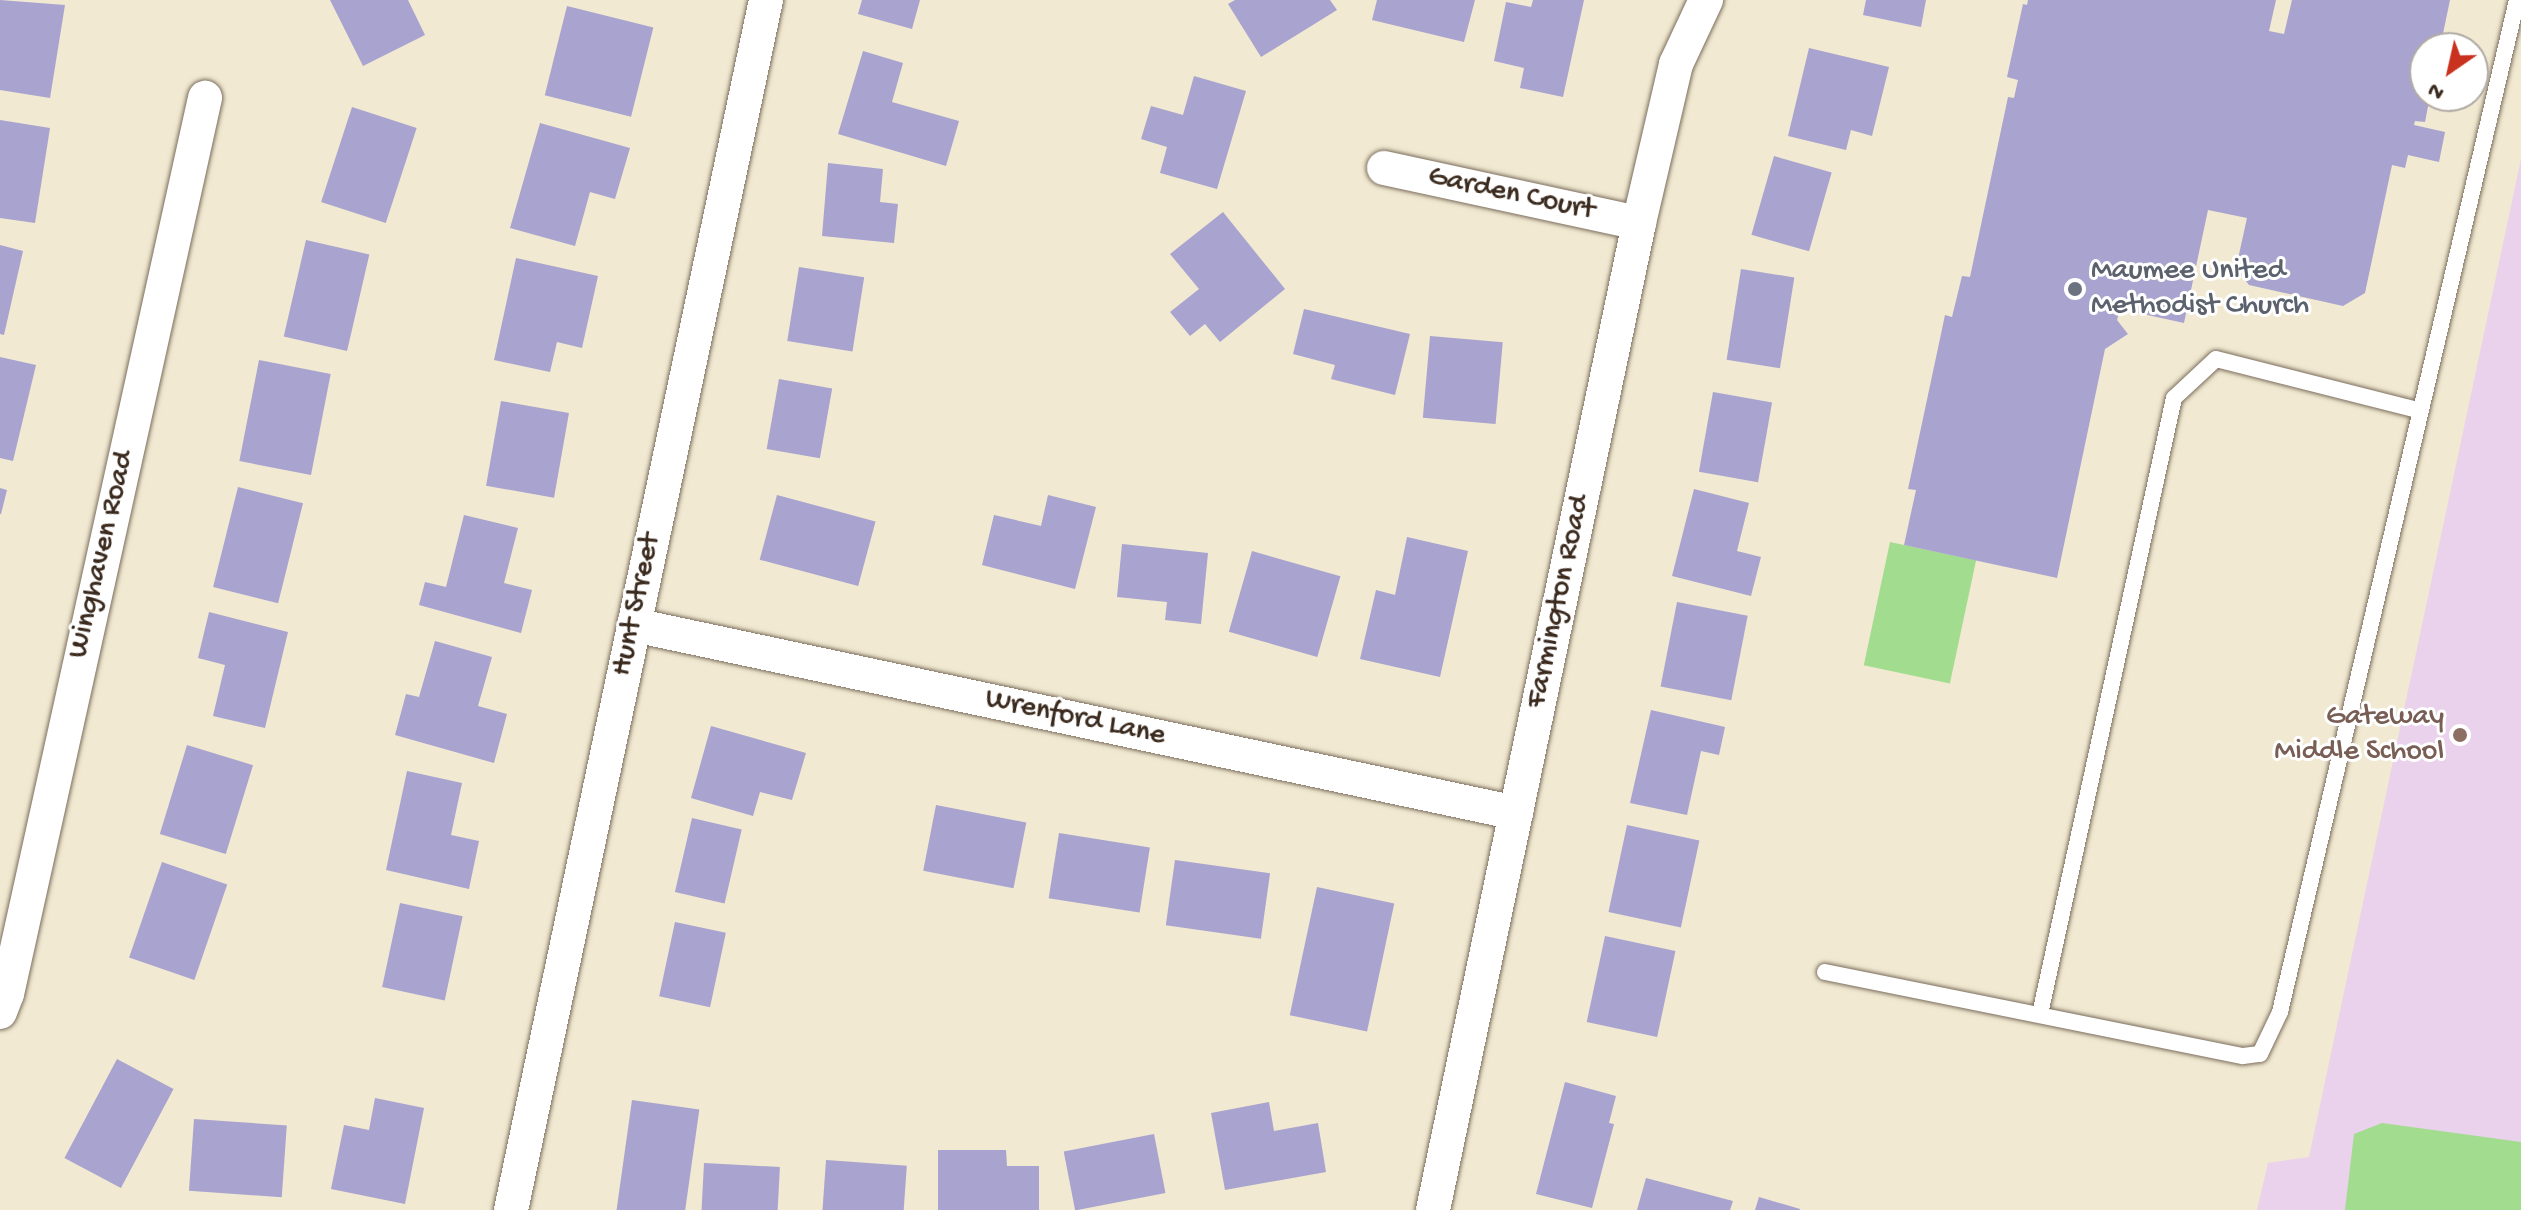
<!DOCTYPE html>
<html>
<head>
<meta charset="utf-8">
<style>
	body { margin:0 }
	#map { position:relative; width:2521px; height:1210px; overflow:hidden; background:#f1e9d1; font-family:"Gochi Hand",sans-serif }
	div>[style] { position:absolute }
	.built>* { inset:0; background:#ead1ec }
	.green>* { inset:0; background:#a1dc8f; transform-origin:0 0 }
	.building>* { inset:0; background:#a9a3cf; transform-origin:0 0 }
	.roads { filter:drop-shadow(0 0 2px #7b6d5d) drop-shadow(0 0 2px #7b6d5d) }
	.service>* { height:16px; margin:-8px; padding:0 8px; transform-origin:8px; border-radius:8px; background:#fff }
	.minor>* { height:34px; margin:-17px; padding:0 17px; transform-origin:17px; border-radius:17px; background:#fff }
	.dots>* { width:22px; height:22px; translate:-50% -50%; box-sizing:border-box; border:4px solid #fff; border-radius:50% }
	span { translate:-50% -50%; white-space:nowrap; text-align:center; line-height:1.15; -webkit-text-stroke:6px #fff; paint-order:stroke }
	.street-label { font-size:30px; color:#3b2a1e }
	.worship-label { font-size:30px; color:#5b616d }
	.left { translate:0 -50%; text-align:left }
	.education-label { font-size:30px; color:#785e54 }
	.right { translate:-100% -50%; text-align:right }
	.north { position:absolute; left:2409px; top:32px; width:80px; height:80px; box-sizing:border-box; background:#fff; border:2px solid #b1aaa5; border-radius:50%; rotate:214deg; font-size:22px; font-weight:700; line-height:32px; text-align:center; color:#3b2a1e }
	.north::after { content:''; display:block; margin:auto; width:28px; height:36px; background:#c8321e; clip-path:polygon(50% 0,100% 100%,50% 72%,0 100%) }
</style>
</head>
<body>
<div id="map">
	<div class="built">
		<div style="clip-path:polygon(2521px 159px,2521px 1210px,2257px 1210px,2268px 1163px,2309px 1157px)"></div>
	</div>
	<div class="green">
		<div style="left:1890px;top:542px;width:88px;height:126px;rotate:12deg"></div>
		<div style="clip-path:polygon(2382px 1123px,2521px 1142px,2521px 1210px,2345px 1210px,2354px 1134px)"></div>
	</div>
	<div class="building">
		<div style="clip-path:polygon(0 0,65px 5px,50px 98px,0 90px)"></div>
		<div style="clip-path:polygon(330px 0,408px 0,425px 35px,363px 66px)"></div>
		<div style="clip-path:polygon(862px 0,920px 0,912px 29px,858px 14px)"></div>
		<div style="clip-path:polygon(1235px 0,1330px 0,1337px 10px,1261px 57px,1228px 4px)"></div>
		<div style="clip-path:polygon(1377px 0,1475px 0,1464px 42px,1372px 20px)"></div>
		<div style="clip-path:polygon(1533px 0,1584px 0,1563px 97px,1520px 88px,1524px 68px,1494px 61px,1506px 2px,1531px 7px)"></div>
		<div style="clip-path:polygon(1866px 0,1926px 0,1921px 27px,1863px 15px)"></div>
		<div style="clip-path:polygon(2028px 0,2276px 0,2269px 31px,2284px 34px,2292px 0,2450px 0,2440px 48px,2425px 48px,2425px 96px,2430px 96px,2425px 122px,2415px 121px,2414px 125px,2445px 132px,2439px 162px,2408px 155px,2405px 168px,2392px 165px,2365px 293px,2343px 306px,2249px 285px,2236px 268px,2247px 218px,2208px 210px,2184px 323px,2120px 309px,2117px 320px,2128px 334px,2105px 349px,2057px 578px,1904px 545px,1916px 490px,1908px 489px,1945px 315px,1952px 317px,1962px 276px,1970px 277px,2008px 97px,2014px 98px,2018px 80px,2007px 77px,2023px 4px,2027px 5px)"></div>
		<div style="left:567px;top:6px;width:89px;height:92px;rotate:14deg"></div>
		<div style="clip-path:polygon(1809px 48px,1889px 67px,1872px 136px,1851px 130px,1846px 150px,1788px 136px)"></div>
		<div style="clip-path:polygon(863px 51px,903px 63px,892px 102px,959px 121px,946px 166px,838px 134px)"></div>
		<div style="clip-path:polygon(1194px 76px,1246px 91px,1217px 189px,1160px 173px,1167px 147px,1141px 139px,1151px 106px,1183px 115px)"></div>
		<div style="left:352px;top:107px;width:68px;height:100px;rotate:18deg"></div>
		<div style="clip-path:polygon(0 120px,50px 128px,35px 223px,0 218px)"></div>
		<div style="clip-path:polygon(540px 123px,630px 148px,615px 199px,590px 192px,575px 246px,510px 228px)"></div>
		<div style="left:1774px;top:156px;width:60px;height:82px;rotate:16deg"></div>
		<div style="clip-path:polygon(828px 163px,883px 169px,880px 202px,898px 204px,894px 243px,822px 236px)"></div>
		<div style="clip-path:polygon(1223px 212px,1285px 289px,1220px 342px,1205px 324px,1190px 336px,1170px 312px,1199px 289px,1170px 254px)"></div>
		<div style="left:306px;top:240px;width:65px;height:99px;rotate:13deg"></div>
		<div style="clip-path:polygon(0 245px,23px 251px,4px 335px,0 334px)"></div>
		<div style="clip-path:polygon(516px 258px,598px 276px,582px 348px,557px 342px,550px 372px,494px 360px)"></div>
		<div style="left:799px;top:267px;width:66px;height:75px;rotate:9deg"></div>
		<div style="left:1741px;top:269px;width:54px;height:92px;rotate:9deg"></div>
		<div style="clip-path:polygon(1304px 309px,1410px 334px,1395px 395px,1331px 379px,1335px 365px,1293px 354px)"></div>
		<div style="left:1430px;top:336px;width:73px;height:82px;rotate:5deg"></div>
		<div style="clip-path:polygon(0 357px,36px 365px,13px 461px,0 458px)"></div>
		<div style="left:259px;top:360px;width:73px;height:103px;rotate:11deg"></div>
		<div style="left:779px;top:379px;width:54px;height:71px;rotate:10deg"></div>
		<div style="left:1713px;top:392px;width:60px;height:81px;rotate:10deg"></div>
		<div style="left:501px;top:401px;width:69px;height:86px;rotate:10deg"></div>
		<div style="left:238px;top:487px;width:67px;height:103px;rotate:14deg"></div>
		<div style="clip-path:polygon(0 488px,7px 490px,1px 514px,0 514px)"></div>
		<div style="clip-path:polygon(1694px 489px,1749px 503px,1737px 551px,1761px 557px,1751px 596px,1672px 576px)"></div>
		<div style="left:777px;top:495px;width:102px;height:67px;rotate:15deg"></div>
		<div style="clip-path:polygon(1048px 495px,1096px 507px,1075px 589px,982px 565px,994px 515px,1041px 526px)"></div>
		<div style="clip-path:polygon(464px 515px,518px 528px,504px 583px,532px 590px,521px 633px,419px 605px,425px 582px,446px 587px)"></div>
		<div style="clip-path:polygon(1407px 537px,1468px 551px,1440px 677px,1360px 659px,1376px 590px,1395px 595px)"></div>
		<div style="clip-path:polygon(1122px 544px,1208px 553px,1201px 624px,1165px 620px,1167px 602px,1117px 597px)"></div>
		<div style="left:1252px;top:551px;width:92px;height:84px;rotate:16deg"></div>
		<div style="left:1677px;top:602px;width:72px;height:86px;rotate:11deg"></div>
		<div style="clip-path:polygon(209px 612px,288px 632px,265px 728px,213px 716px,225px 665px,198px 658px)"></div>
		<div style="clip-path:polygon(435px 641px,492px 657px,478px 706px,507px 714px,494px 763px,395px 735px,406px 694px,419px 697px)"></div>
		<div style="clip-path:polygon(1651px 710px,1725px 727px,1719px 755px,1701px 751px,1687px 815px,1630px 803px)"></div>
		<div style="clip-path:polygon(711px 726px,806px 753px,792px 800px,760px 792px,753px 816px,691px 798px)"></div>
		<div style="left:187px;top:745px;width:69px;height:93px;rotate:17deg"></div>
		<div style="clip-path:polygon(407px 771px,462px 783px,451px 835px,479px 841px,469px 889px,386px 870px)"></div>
		<div style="left:936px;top:805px;width:92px;height:67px;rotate:11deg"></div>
		<div style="left:692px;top:818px;width:51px;height:76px;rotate:13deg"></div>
		<div style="left:1627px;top:825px;width:74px;height:89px;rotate:12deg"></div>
		<div style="left:1059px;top:833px;width:92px;height:66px;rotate:9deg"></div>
		<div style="left:1175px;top:860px;width:96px;height:66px;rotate:8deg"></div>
		<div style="left:162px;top:862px;width:69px;height:101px;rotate:19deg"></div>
		<div style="left:1317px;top:887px;width:79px;height:131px;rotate:12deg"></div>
		<div style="left:400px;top:903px;width:64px;height:86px;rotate:12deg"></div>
		<div style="left:675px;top:922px;width:52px;height:76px;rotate:12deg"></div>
		<div style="left:1605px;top:936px;width:72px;height:88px;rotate:12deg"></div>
		<div style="left:117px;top:1059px;width:64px;height:112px;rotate:28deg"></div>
		<div style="clip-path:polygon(1565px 1082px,1616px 1096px,1609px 1123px,1614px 1124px,1592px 1208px,1536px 1194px)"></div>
		<div style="clip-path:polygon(375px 1098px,424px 1108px,405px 1204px,331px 1189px,344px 1125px,369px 1130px)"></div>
		<div style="left:632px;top:1100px;width:68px;height:111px;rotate:8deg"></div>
		<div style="clip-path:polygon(1269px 1102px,1274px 1131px,1318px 1123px,1326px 1172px,1225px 1190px,1211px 1113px)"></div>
		<div style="left:194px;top:1119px;width:93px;height:72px;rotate:4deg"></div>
		<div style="left:1154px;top:1134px;width:60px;height:92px;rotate:79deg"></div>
		<div style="clip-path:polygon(938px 1150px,1006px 1150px,1007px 1166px,1039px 1166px,1039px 1210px,938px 1210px)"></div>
		<div style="left:826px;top:1160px;width:81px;height:50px;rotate:4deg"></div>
		<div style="left:704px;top:1163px;width:76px;height:47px;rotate:3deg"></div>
		<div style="clip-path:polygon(1646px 1178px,1733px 1201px,1730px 1210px,1637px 1210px)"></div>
		<div style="clip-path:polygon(1759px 1197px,1800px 1209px,1800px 1210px,1755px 1210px)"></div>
	</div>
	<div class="roads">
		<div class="service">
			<div style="left:1825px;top:972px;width:426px;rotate:11.4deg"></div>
			<div style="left:2243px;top:1056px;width:17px;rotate:-7deg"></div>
			<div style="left:2260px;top:1054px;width:47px;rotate:-64.5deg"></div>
			<div style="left:2280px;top:1012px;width:1039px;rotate:-76.82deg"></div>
			<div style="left:2040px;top:1014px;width:630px;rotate:-77.73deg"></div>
			<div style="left:2174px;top:398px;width:57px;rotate:-42.9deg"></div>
			<div style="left:2216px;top:359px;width:211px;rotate:14.2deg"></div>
		</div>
		<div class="minor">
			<div style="left:1384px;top:168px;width:261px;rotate:12.2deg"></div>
			<div style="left:634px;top:625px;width:902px;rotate:12.03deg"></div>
			<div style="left:0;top:1012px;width:19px;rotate:-69deg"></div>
			<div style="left:7px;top:994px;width:918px;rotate:-77.54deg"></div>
			<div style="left:511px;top:1210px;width:1237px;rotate:-78.1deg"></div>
			<div style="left:1433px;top:1210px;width:1008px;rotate:-78.21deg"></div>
			<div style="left:1639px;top:223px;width:163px;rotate:-76.9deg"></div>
			<div style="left:1676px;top:64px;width:71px;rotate:-64.9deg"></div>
		</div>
	</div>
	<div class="dots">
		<div style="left:2075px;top:289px;background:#6b7280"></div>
		<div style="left:2460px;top:735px;background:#8d6e63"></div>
	</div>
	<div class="street-label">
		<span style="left:1511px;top:195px;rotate:12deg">Garden Court</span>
		<span style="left:103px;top:555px;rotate:-77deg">Winghaven Road</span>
		<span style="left:1560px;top:602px;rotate:-78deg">Farmington Road</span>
		<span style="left:638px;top:605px;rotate:-78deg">Hunt Street</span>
		<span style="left:1075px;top:719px;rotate:12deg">Wrenford Lane</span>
	</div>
	<div class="worship-label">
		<span class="left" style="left:2091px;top:289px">Maumee United<br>Methodist Church</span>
	</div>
	<div class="education-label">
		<span class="right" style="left:2444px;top:735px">Gateway<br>Middle School</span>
	</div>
	<div class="north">N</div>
</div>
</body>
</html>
